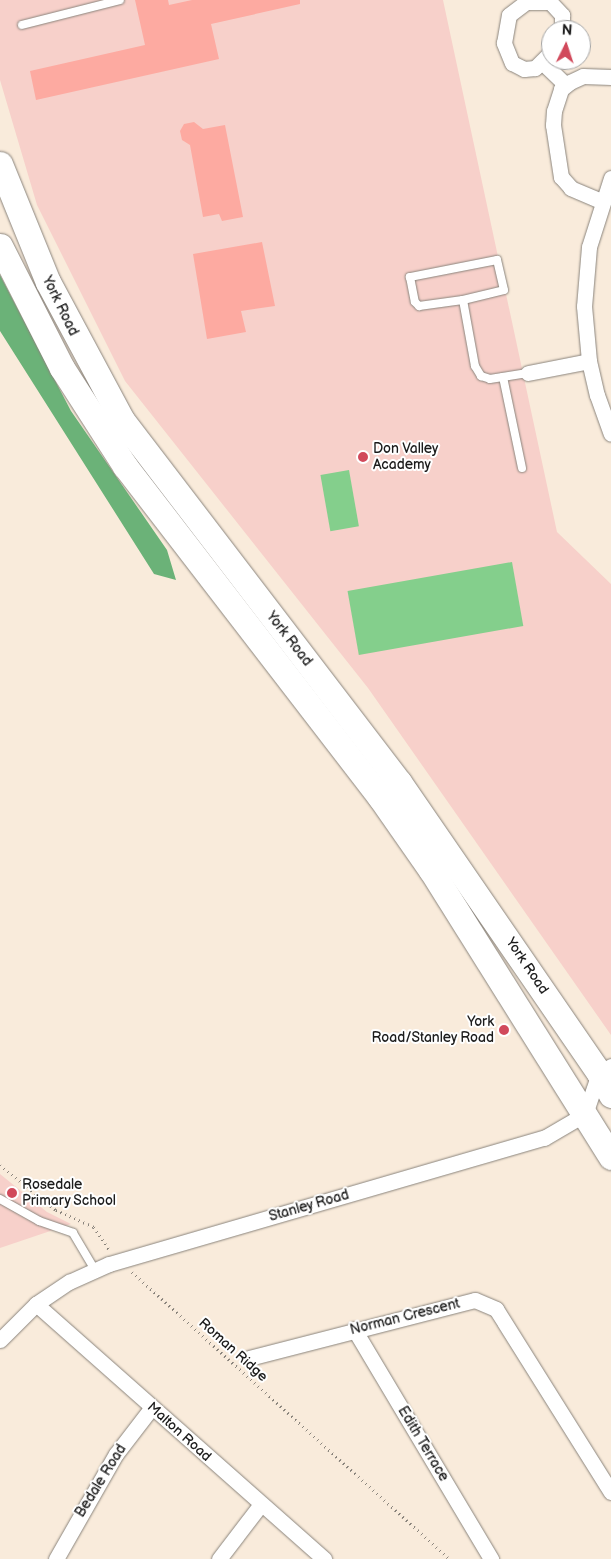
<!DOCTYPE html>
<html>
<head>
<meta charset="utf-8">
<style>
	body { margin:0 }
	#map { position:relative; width:611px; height:1559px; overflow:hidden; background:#f9ebdb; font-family:"Balsamiq Sans",sans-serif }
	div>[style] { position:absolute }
	.built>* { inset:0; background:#f7d0ca }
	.green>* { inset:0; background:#84cf8c; transform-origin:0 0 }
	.forest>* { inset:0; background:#6bb278 }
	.building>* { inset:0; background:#fdaaa1 }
	.path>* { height:2.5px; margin-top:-1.25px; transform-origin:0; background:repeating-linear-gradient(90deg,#8a847c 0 1px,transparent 0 5px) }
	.roads { filter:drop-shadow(0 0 1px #8a847c) drop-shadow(0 0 1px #8a847c) }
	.service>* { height:8px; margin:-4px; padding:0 4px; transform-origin:4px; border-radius:4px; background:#fff }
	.minor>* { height:15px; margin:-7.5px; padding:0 7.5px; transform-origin:7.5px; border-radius:7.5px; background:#fff }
	.trunk>* { height:25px; margin:-12.5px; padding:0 12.5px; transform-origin:12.5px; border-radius:12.5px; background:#fff }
	.dots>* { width:14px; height:14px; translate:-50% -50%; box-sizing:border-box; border:2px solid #fff; border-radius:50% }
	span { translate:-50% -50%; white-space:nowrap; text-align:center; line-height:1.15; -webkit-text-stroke:4px #fff; paint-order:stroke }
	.street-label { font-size:14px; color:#1c1c1c }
	.poi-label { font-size:14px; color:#1c1c1c }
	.left { translate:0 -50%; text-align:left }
	.right { translate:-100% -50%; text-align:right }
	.north { position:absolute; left:541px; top:20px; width:50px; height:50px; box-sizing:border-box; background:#fff; border:1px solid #a4a4a4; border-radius:50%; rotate:4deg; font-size:14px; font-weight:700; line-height:20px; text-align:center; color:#1c1c1c }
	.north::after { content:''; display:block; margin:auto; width:18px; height:22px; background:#d1495b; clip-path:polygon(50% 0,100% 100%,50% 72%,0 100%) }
</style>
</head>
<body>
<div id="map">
	<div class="built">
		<div style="clip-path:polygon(0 0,443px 0,557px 532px,611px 584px,611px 1035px,368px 688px,125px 381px,37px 205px,0 80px)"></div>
		<div style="clip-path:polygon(0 1174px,47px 1212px,71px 1224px,0 1248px)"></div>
	</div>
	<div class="green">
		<div style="left:349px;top:470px;width:57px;height:29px;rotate:80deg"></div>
		<div style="left:512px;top:562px;width:65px;height:167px;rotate:80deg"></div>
	</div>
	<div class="forest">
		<div style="clip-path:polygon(0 275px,71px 411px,167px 550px,176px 580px,154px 574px,0 331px)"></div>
	</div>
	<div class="building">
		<div style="clip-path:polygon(135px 0,168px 0,169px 5px,192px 0,300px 0,300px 4px,211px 24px,219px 59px,36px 100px,30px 71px,145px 45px)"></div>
		<div style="clip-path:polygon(194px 122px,203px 129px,225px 125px,243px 217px,222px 221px,219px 214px,203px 217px,190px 145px,182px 140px,180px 131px,184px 124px)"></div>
		<div style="clip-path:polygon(262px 242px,275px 306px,241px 311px,246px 332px,207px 339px,193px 254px)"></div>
	</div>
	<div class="path">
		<div style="left:0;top:1165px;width:72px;rotate:38.8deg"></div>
		<div style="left:56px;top:1210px;width:42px;rotate:24.1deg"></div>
		<div style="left:94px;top:1227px;width:29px;rotate:56deg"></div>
		<div style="left:132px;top:1272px;width:428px;rotate:42.1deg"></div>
	</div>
	<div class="roads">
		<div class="service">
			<div style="left:22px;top:25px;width:101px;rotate:-14.3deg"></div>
			<div style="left:463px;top:300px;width:42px;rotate:-13.7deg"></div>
			<div style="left:504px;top:290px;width:31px;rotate:-103deg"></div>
			<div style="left:497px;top:260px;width:89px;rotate:168.9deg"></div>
			<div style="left:410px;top:277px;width:25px;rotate:79deg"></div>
			<div style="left:415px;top:302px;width:6px;rotate:45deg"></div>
			<div style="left:419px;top:306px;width:44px;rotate:-7.8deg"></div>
			<div style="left:463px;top:300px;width:67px;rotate:79.7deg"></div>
			<div style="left:475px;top:366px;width:12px;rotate:59deg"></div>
			<div style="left:481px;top:376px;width:9px;rotate:18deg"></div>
			<div style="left:490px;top:379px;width:38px;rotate:-9deg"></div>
			<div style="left:503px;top:377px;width:93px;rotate:78.2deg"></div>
			<div style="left:0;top:1199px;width:45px;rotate:29.4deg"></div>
			<div style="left:39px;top:1221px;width:36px;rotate:19deg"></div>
			<div style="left:73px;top:1233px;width:43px;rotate:59.3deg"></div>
		</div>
		<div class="minor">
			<div style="left:551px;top:52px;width:23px;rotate:135deg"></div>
			<div style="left:535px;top:68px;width:11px;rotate:175deg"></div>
			<div style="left:524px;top:69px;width:13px;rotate:-153deg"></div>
			<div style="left:512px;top:63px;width:22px;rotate:-112deg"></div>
			<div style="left:504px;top:43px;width:28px;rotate:-80deg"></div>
			<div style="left:509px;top:15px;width:21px;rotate:-37deg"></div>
			<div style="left:526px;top:2px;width:24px"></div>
			<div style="left:550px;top:2px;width:18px;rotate:47deg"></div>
			<div style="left:562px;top:15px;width:15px;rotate:90deg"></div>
			<div style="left:542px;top:62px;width:33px;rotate:44deg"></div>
			<div style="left:611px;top:178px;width:72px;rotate:107.7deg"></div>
			<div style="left:589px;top:247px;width:59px;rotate:94.8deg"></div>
			<div style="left:584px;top:306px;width:55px;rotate:84.8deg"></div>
			<div style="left:589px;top:361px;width:35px;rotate:77deg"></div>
			<div style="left:597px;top:395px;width:41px;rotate:70.3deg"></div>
			<div style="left:601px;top:201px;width:33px;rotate:-157deg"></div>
			<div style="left:571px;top:188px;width:15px;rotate:-132deg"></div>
			<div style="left:561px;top:177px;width:53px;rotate:-98.7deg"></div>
			<div style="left:553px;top:125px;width:14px;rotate:-86deg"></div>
			<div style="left:554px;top:111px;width:23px;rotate:-72deg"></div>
			<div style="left:561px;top:89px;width:11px;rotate:-38deg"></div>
			<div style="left:570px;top:82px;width:14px;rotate:-25deg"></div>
			<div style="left:583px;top:76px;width:28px;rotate:2deg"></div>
			<div style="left:528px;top:373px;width:62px;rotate:-11.1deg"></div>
			<div style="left:36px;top:1304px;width:385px;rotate:41.5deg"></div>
			<div style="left:354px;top:1329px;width:268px;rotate:59.2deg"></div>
			<div style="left:0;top:1340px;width:51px;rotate:-45deg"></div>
			<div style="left:36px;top:1304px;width:40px;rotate:-34deg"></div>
			<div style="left:69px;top:1282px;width:44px;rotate:-24.2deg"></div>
			<div style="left:109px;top:1264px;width:453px;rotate:-16.2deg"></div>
			<div style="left:544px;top:1138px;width:48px;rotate:-30.3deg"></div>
			<div style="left:585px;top:1114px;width:43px;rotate:-71.1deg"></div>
			<div style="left:599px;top:1073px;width:14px;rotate:-30deg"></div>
			<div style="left:249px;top:1358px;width:233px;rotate:-14.4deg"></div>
			<div style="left:475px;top:1300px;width:23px;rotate:23deg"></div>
			<div style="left:496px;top:1309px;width:216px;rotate:57.9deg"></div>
			<div style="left:56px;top:1559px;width:121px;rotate:-60.3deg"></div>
			<div style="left:116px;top:1454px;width:59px;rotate:-52.5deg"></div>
			<div style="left:219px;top:1559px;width:69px;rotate:-52.6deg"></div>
		</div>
		<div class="trunk">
			<div style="left:0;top:164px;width:127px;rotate:67.9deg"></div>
			<div style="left:48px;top:282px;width:157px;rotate:61.8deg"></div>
			<div style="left:122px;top:420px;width:456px;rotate:52.6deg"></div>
			<div style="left:399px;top:782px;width:353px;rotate:55.5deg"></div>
			<div style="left:599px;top:1073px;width:25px;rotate:61deg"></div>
			<div style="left:0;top:246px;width:137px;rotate:63.1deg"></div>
			<div style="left:62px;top:368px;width:117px;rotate:57.3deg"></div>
			<div style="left:125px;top:466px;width:418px;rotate:52.4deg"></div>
			<div style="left:380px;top:797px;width:89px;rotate:55.1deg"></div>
			<div style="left:431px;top:870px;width:339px;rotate:57.9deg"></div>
		</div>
	</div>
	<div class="dots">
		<div style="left:363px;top:457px;background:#d1495b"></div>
		<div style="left:504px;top:1030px;background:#d1495b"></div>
		<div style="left:12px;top:1193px;background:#d1495b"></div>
	</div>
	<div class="street-label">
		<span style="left:60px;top:306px;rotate:64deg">York Road</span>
		<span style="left:289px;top:639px;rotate:52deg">York Road</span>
		<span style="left:527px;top:966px;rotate:56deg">York Road</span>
		<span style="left:309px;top:1206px;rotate:-16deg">Stanley Road</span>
		<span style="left:405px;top:1317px;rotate:-14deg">Norman Crescent</span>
		<span style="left:233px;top:1350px;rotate:42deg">Roman Ridge</span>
		<span style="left:179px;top:1432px;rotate:42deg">Malton Road</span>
		<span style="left:423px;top:1444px;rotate:59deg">Edith Terrace</span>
		<span style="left:101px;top:1481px;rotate:-58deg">Bedale Road</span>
	</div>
	<div class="poi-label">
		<span class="left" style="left:373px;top:457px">Don Valley<br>Academy</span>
		<span class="right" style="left:494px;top:1030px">York<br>Road/Stanley Road</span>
		<span class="left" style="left:22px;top:1193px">Rosedale<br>Primary School</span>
	</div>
	<div class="north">N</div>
</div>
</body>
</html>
